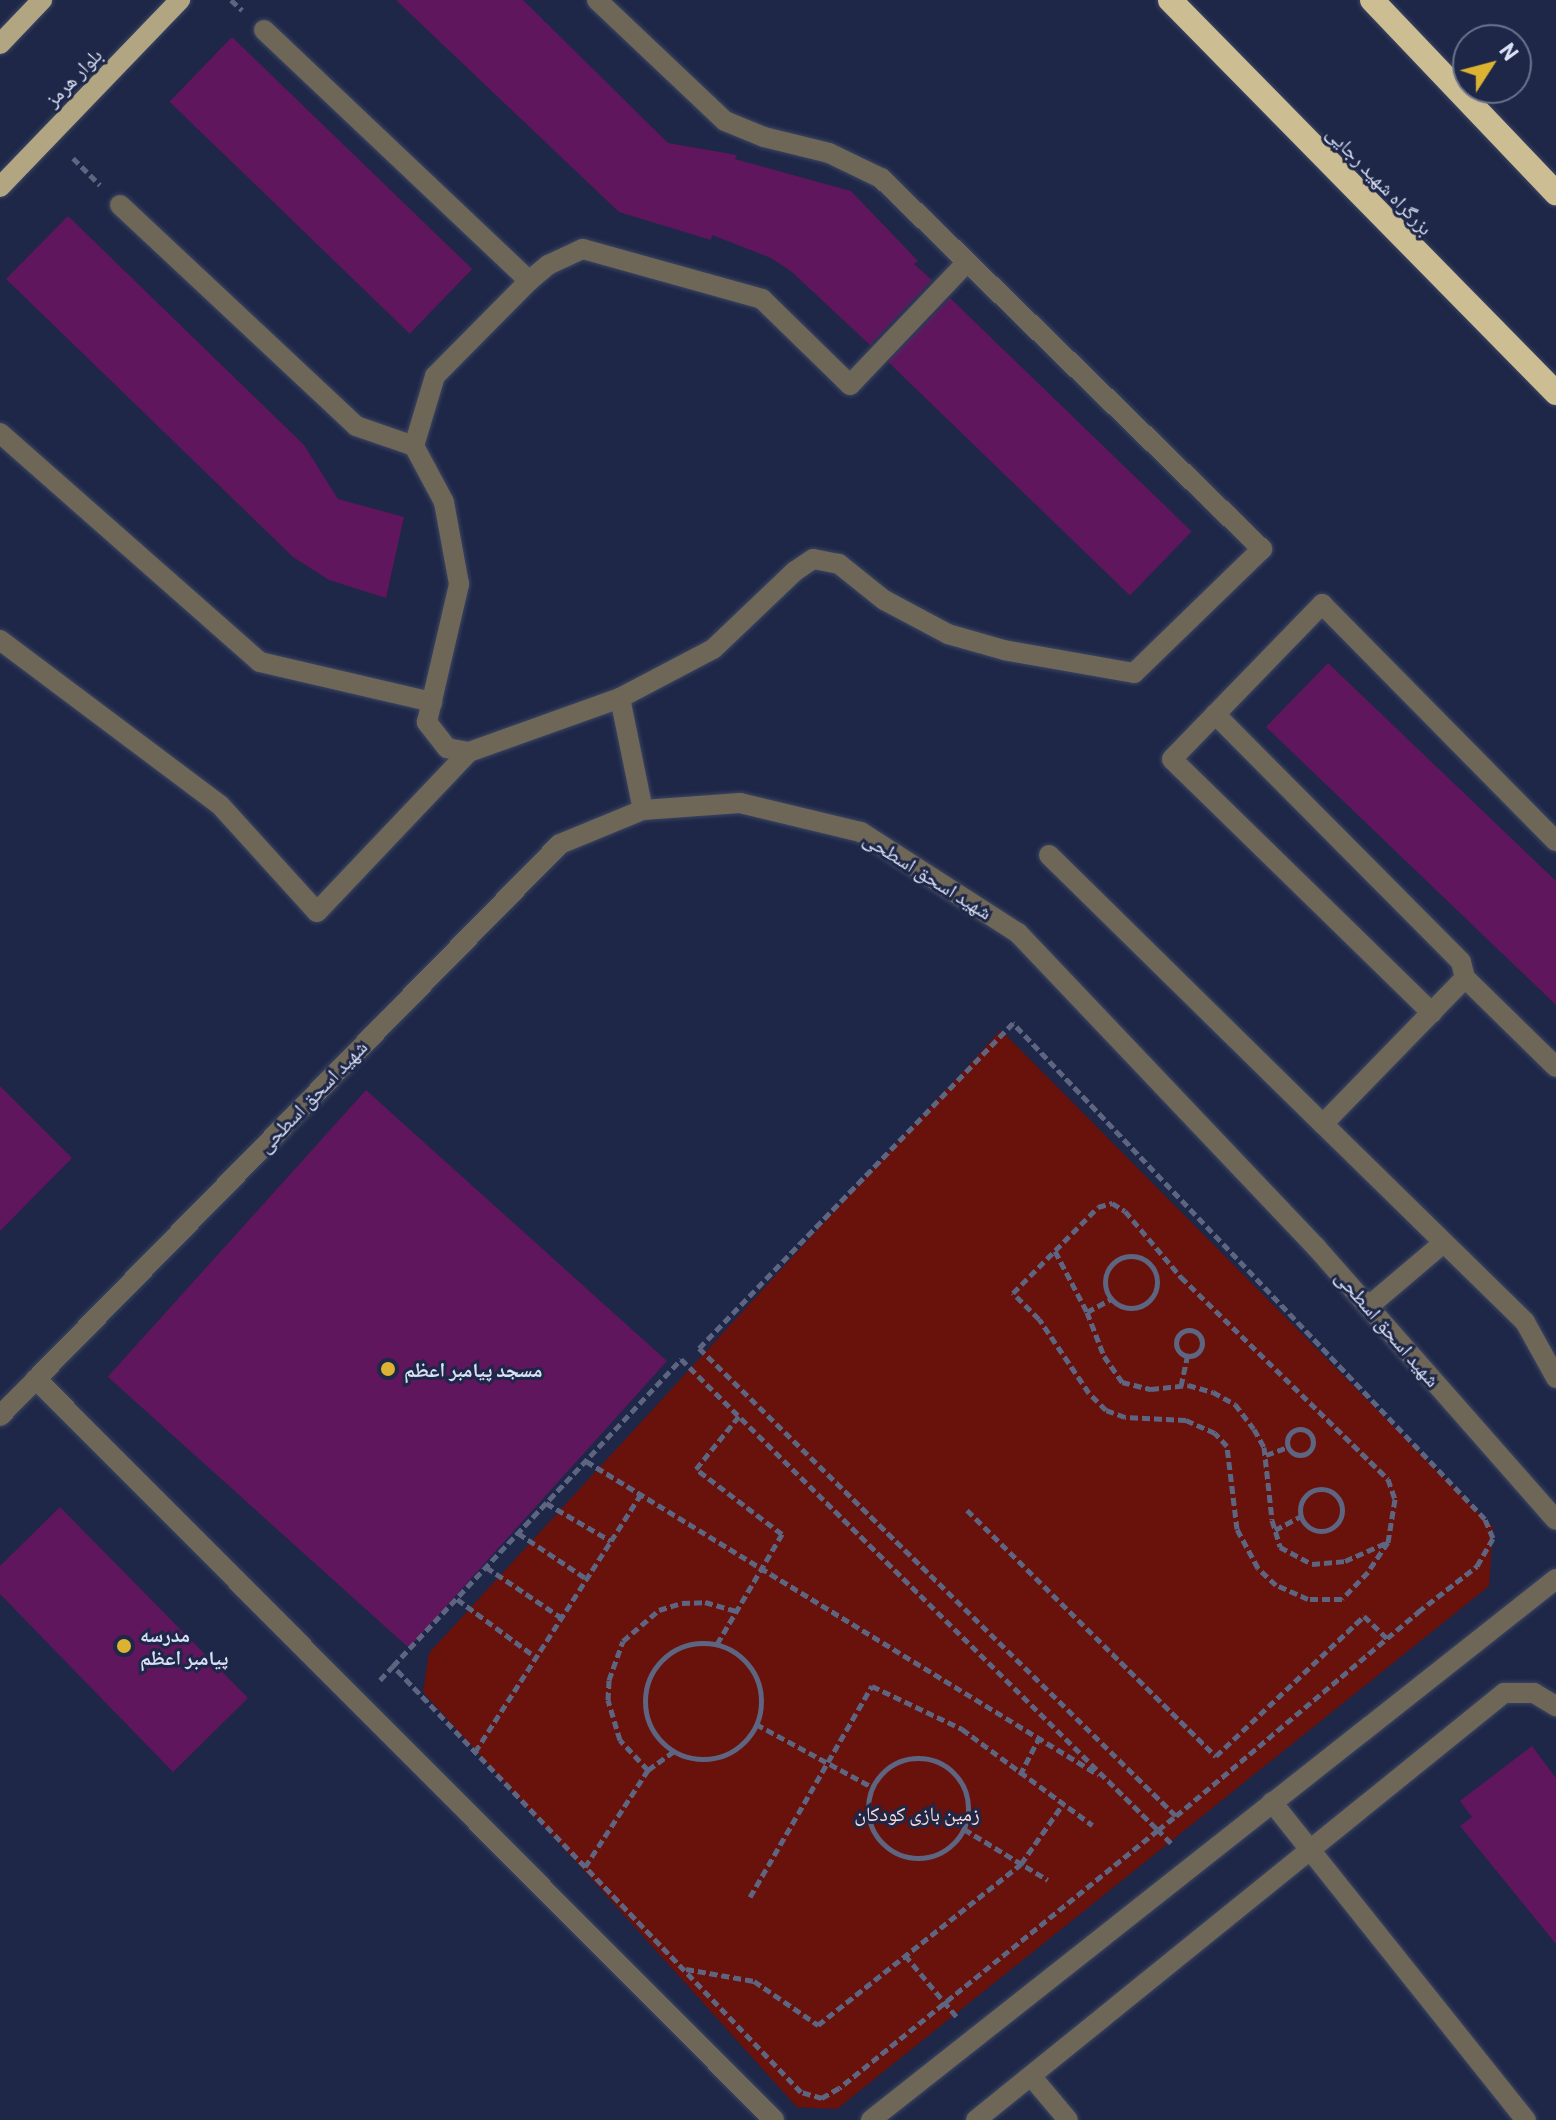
<!DOCTYPE html>
<html>
<head>
<meta charset="utf-8">
<style>
	body { margin:0 }
	#map { position:relative; width:1556px; height:2120px; overflow:hidden; background:#1e2747; font-family:Barlow,"Noto Naskh Arabic",sans-serif }
	div>[style] { position:absolute }
	.green>* { inset:0; background:#69110b }
	.building>* { inset:0; background:#5f165d; transform-origin:0 0 }
	.path>* { height:5px; margin-top:-2.5px; transform-origin:0; background:repeating-linear-gradient(90deg,#5d6581 0 8px,transparent 0 12px) }
	.path>.ring { margin:-2.5px; padding:0; box-sizing:content-box; background:none; border:5px solid #5d6581; border-radius:50% }
	.roads { filter:drop-shadow(0 0 2px #3c4563) drop-shadow(0 0 2px #3c4563) }
	.minor>* { height:20px; margin:-10px; padding:0 10px; transform-origin:10px; border-radius:10px; background:#6e6757 }
	.major>* { height:20px; margin:-10px; padding:0 10px; transform-origin:10px; border-radius:10px; background:#b2a582 }
	.highway>* { height:24px; margin:-12px; padding:0 12px; transform-origin:12px; border-radius:12px; background:#cdbd93 }
	.dots>* { width:22px; height:22px; translate:-50% -50%; box-sizing:border-box; border:4px solid #1e2747; border-radius:50% }
	span { translate:-50% -50%; white-space:nowrap; text-align:center; line-height:1.15; -webkit-text-stroke:6px #1e2747; paint-order:stroke }
	.street-label { font-size:20px; color:#d9e0f5 }
	.poi-label { font-size:20px; color:#d9e0f5; font-weight:700 }
	.left { translate:0 -50%; text-align:left }
	.park-label { font-size:20px; color:#fddad4 }
	.north { position:absolute; left:1452px; top:24px; width:80px; height:80px; box-sizing:border-box; background:#1e2747; border:2px solid #69718d; border-radius:50%; rotate:54deg; font-size:22px; font-weight:700; line-height:32px; text-align:center; color:#d9e0f5 }
	.north::after { content:''; display:block; margin:auto; width:28px; height:36px; background:#dcb233; clip-path:polygon(50% 0,100% 100%,50% 72%,0 100%) }
</style>
</head>
<body>
<div id="map">
	<div class="green">
		<div style="clip-path:polygon(1001px 1030px,1493px 1527px,1489px 1586px,837px 2109px,797px 2107px,423px 1692px,429px 1653px)"></div>
	</div>
	<div class="building">
		<div style="clip-path:polygon(396px 0,523px 0,668px 143px,737px 155px,735px 159px,851px 191px,918px 261px,914px 264px,932px 280px,870px 345px,792px 272px,771px 258px,712px 235px,711px 240px,619px 212px)"></div>
		<div style="left:232px;top:37px;width:334px;height:90px;rotate:44deg"></div>
		<div style="clip-path:polygon(68px 216px,304px 445px,338px 499px,404px 517px,386px 598px,329px 580px,293px 557px,6px 279px)"></div>
		<div style="left:950px;top:298px;width:336px;height:89px;rotate:44deg"></div>
		<div style="clip-path:polygon(1328px 663px,1556px 881px,1556px 1005px,1266px 727px)"></div>
		<div style="clip-path:polygon(0 1086px,72px 1158px,0 1231px)"></div>
		<div style="left:366px;top:1090px;width:405px;height:386px;rotate:42deg"></div>
		<div style="clip-path:polygon(60px 1507px,248px 1698px,173px 1772px,0 1594px,0 1566px)"></div>
		<div style="clip-path:polygon(1532px 1746px,1556px 1778px,1556px 1944px,1460px 1826px,1472px 1817px,1460px 1801px)"></div>
	</div>
	<div class="path">
		<div style="left:231px;top:0;width:15px;rotate:42deg"></div>
		<div style="left:73px;top:158px;width:38px;rotate:45deg"></div>
		<div style="left:1112px;top:1203px;width:15px;rotate:32deg"></div>
		<div style="left:1125px;top:1211px;width:87px;rotate:49.7deg"></div>
		<div style="left:1181px;top:1277px;width:289px;rotate:44.3deg"></div>
		<div style="left:1388px;top:1479px;width:21px;rotate:71deg"></div>
		<div style="left:1395px;top:1499px;width:44px;rotate:99.2deg"></div>
		<div style="left:1388px;top:1542px;width:36px;rotate:124deg"></div>
		<div style="left:1368px;top:1572px;width:37px;rotate:134deg"></div>
		<div style="left:1342px;top:1599px;width:34px;rotate:180deg"></div>
		<div style="left:1308px;top:1599px;width:35px;rotate:-156deg"></div>
		<div style="left:1276px;top:1585px;width:25px;rotate:-137deg"></div>
		<div style="left:1258px;top:1568px;width:44px;rotate:-118.3deg"></div>
		<div style="left:1237px;top:1529px;width:84px;rotate:-96.9deg"></div>
		<div style="left:1227px;top:1446px;width:18px;rotate:-133deg"></div>
		<div style="left:1215px;top:1433px;width:32px;rotate:-156deg"></div>
		<div style="left:1186px;top:1420px;width:61px;rotate:-177.2deg"></div>
		<div style="left:1125px;top:1417px;width:20px;rotate:-160deg"></div>
		<div style="left:1106px;top:1410px;width:24px;rotate:-135deg"></div>
		<div style="left:1089px;top:1393px;width:89px;rotate:-124deg"></div>
		<div style="left:1039px;top:1319px;width:37px;rotate:-135deg"></div>
		<div style="left:1013px;top:1293px;width:121px;rotate:-45.3deg"></div>
		<div style="left:1098px;top:1207px;width:15px;rotate:-16deg"></div>
		<div style="left:1055px;top:1251px;width:69px;rotate:62.3deg"></div>
		<div style="left:1087px;top:1312px;width:47px;rotate:68.9deg"></div>
		<div style="left:1104px;top:1356px;width:32px;rotate:55deg"></div>
		<div style="left:1122px;top:1382px;width:30px;rotate:14deg"></div>
		<div style="left:1151px;top:1389px;width:37px;rotate:-6deg"></div>
		<div style="left:1188px;top:1385px;width:26px;rotate:16deg"></div>
		<div style="left:1213px;top:1392px;width:25px;rotate:29deg"></div>
		<div style="left:1235px;top:1404px;width:31px;rotate:53deg"></div>
		<div style="left:1254px;top:1429px;width:21px;rotate:61deg"></div>
		<div style="left:1264px;top:1447px;width:73px;rotate:83.7deg"></div>
		<div style="left:1272px;top:1520px;width:28px;rotate:73deg"></div>
		<div style="left:1280px;top:1547px;width:36px;rotate:28deg"></div>
		<div style="left:1312px;top:1564px;width:33px;rotate:-5deg"></div>
		<div style="left:1345px;top:1561px;width:47px;rotate:-23.8deg"></div>
		<div class="ring" style="left:1105px;top:1256px;width:47px;height:47px"></div>
		<div style="left:1087px;top:1312px;width:27px;rotate:-28deg"></div>
		<div class="ring" style="left:1176px;top:1330px;width:21px;height:21px"></div>
		<div style="left:681px;top:1359px;width:670px;rotate:44.64deg"></div>
		<div style="left:1158px;top:1830px;width:410px;rotate:141deg"></div>
		<div style="left:839px;top:2088px;width:20px;rotate:150deg"></div>
		<div style="left:822px;top:2098px;width:22px;rotate:-164deg"></div>
		<div style="left:801px;top:2092px;width:590px;rotate:-133.76deg"></div>
		<div style="left:393px;top:1666px;width:421px;rotate:-46.8deg"></div>
		<div style="left:1181px;top:1386px;width:30px;rotate:-78deg"></div>
		<div class="ring" style="left:1287px;top:1429px;width:21px;height:21px"></div>
		<div style="left:1266px;top:1455px;width:23px;rotate:-20deg"></div>
		<div style="left:586px;top:1461px;width:601px;rotate:31.47deg"></div>
		<div class="ring" style="left:1300px;top:1489px;width:37px;height:37px"></div>
		<div style="left:546px;top:1503px;width:75px;rotate:30.3deg"></div>
		<div style="left:611px;top:1541px;width:56px;rotate:-57.4deg"></div>
		<div style="left:967px;top:1510px;width:350px;rotate:44.7deg"></div>
		<div style="left:1216px;top:1756px;width:204px;rotate:-43.4deg"></div>
		<div style="left:1364px;top:1616px;width:32px;rotate:44deg"></div>
		<div style="left:1275px;top:1530px;width:30px;rotate:-28deg"></div>
		<div style="left:518px;top:1533px;width:83px;rotate:33.7deg"></div>
		<div style="left:486px;top:1567px;width:92px;rotate:33.9deg"></div>
		<div style="left:457px;top:1599px;width:99px;rotate:36.4deg"></div>
		<div class="ring" style="left:645px;top:1643px;width:111px;height:111px"></div>
		<div style="left:717px;top:1644px;width:128px;rotate:-59.4deg"></div>
		<div style="left:782px;top:1534px;width:108px;rotate:-142.9deg"></div>
		<div style="left:696px;top:1469px;width:68px;rotate:-50.9deg"></div>
		<div style="left:380px;top:1680px;width:19px;rotate:-47deg"></div>
		<div style="left:756px;top:1724px;width:132px;rotate:28.5deg"></div>
		<div style="left:475px;top:1752px;width:251px;rotate:-57.2deg"></div>
		<div class="ring" style="left:868px;top:1758px;width:95px;height:95px"></div>
		<div style="left:648px;top:1770px;width:41px;rotate:-133deg"></div>
		<div style="left:620px;top:1740px;width:42px;rotate:-106.7deg"></div>
		<div style="left:608px;top:1700px;width:20px;rotate:-87deg"></div>
		<div style="left:609px;top:1680px;width:41px;rotate:-70.3deg"></div>
		<div style="left:623px;top:1641px;width:48px;rotate:-40.7deg"></div>
		<div style="left:659px;top:1610px;width:24px;rotate:-17deg"></div>
		<div style="left:682px;top:1603px;width:23px;rotate:-2deg"></div>
		<div style="left:705px;top:1602px;width:33px;rotate:16deg"></div>
		<div style="left:1020px;top:1775px;width:42px;rotate:-62.8deg"></div>
		<div style="left:964px;top:1829px;width:98px;rotate:31.3deg"></div>
		<div style="left:1171px;top:1843px;width:18px;rotate:-135deg"></div>
		<div style="left:1158px;top:1830px;width:23px;rotate:-38deg"></div>
		<div style="left:1176px;top:1816px;width:317px;rotate:-40.1deg"></div>
		<div style="left:1418px;top:1612px;width:75px;rotate:-37.9deg"></div>
		<div style="left:1477px;top:1566px;width:32px;rotate:-60deg"></div>
		<div style="left:1493px;top:1538px;width:21px;rotate:-113deg"></div>
		<div style="left:1485px;top:1519px;width:685px;rotate:-133.58deg"></div>
		<div style="left:1013px;top:1023px;width:452px;rotate:134deg"></div>
		<div style="left:699px;top:1348px;width:668px;rotate:44.45deg"></div>
		<div style="left:585px;top:1867px;width:116px;rotate:-57deg"></div>
		<div style="left:648px;top:1770px;width:32px;rotate:-36deg"></div>
		<div style="left:750px;top:1897px;width:244px;rotate:-60deg"></div>
		<div style="left:872px;top:1686px;width:100px;rotate:25.5deg"></div>
		<div style="left:962px;top:1729px;width:162px;rotate:36.4deg"></div>
		<div style="left:905px;top:1955px;width:80px;rotate:50.1deg"></div>
		<div style="left:686px;top:1969px;width:69px;rotate:10deg"></div>
		<div style="left:754px;top:1981px;width:78px;rotate:34.5deg"></div>
		<div style="left:818px;top:2025px;width:259px;rotate:-38.4deg"></div>
		<div style="left:1021px;top:1864px;width:73px;rotate:-55deg"></div>
	</div>
	<div class="roads">
		<div class="minor">
			<div style="left:597px;top:0;width:176px;rotate:43.4deg"></div>
			<div style="left:725px;top:121px;width:42px;rotate:22.3deg"></div>
			<div style="left:764px;top:137px;width:67px;rotate:13.8deg"></div>
			<div style="left:829px;top:153px;width:58px;rotate:25.7deg"></div>
			<div style="left:881px;top:178px;width:532px;rotate:44.24deg"></div>
			<div style="left:1262px;top:549px;width:178px;rotate:135.9deg"></div>
			<div style="left:1134px;top:673px;width:132px;rotate:-170deg"></div>
			<div style="left:1004px;top:650px;width:58px;rotate:-164.1deg"></div>
			<div style="left:948px;top:634px;width:72px;rotate:-152deg"></div>
			<div style="left:884px;top:600px;width:58px;rotate:-141.3deg"></div>
			<div style="left:839px;top:564px;width:26px;rotate:-169deg"></div>
			<div style="left:813px;top:559px;width:22px;rotate:146deg"></div>
			<div style="left:795px;top:571px;width:113px;rotate:136.4deg"></div>
			<div style="left:713px;top:649px;width:105px;rotate:152.2deg"></div>
			<div style="left:620px;top:698px;width:114px;rotate:78.4deg"></div>
			<div style="left:264px;top:30px;width:365px;rotate:43.4deg"></div>
			<div style="left:120px;top:205px;width:323px;rotate:43.1deg"></div>
			<div style="left:356px;top:426px;width:61px;rotate:19deg"></div>
			<div style="left:0;top:433px;width:346px;rotate:41.4deg"></div>
			<div style="left:260px;top:662px;width:177px;rotate:13.1deg"></div>
			<div style="left:0;top:640px;width:275px;rotate:36.9deg"></div>
			<div style="left:220px;top:805px;width:144px;rotate:47.8deg"></div>
			<div style="left:317px;top:912px;width:221px;rotate:-46.5deg"></div>
			<div style="left:620px;top:698px;width:160px;rotate:160.3deg"></div>
			<div style="left:469px;top:752px;width:22px;rotate:-170deg"></div>
			<div style="left:447px;top:748px;width:33px;rotate:-128deg"></div>
			<div style="left:427px;top:722px;width:142px;rotate:-76.9deg"></div>
			<div style="left:459px;top:584px;width:83px;rotate:-100.4deg"></div>
			<div style="left:444px;top:502px;width:64px;rotate:-118.2deg"></div>
			<div style="left:414px;top:446px;width:73px;rotate:-73.3deg"></div>
			<div style="left:435px;top:376px;width:134px;rotate:-45.3deg"></div>
			<div style="left:529px;top:281px;width:25px;rotate:-40deg"></div>
			<div style="left:548px;top:265px;width:38px;rotate:-25deg"></div>
			<div style="left:583px;top:249px;width:186px;rotate:15.6deg"></div>
			<div style="left:762px;top:299px;width:123px;rotate:44.3deg"></div>
			<div style="left:850px;top:385px;width:170px;rotate:-46.4deg"></div>
			<div style="left:1215px;top:714px;width:349px;rotate:45.2deg"></div>
			<div style="left:1461px;top:962px;width:16px;rotate:76deg"></div>
			<div style="left:1049px;top:855px;width:384px;rotate:44.5deg"></div>
			<div style="left:1432px;top:1013px;width:363px;rotate:-135.7deg"></div>
			<div style="left:1172px;top:759px;width:216px;rotate:-45.9deg"></div>
			<div style="left:1322px;top:604px;width:333px;rotate:45.4deg"></div>
			<div style="left:1556px;top:1067px;width:127px;rotate:-135.6deg"></div>
			<div style="left:1465px;top:978px;width:204px;rotate:134.2deg"></div>
			<div style="left:1323px;top:1124px;width:283px;rotate:44.4deg"></div>
			<div style="left:1525px;top:1322px;width:64px;rotate:61deg"></div>
			<div style="left:1369px;top:1306px;width:96px;rotate:-40.3deg"></div>
			<div style="left:36px;top:1379px;width:1046px;rotate:45.12deg"></div>
			<div style="left:0;top:1416px;width:800px;rotate:-45.61deg"></div>
			<div style="left:560px;top:844px;width:90px;rotate:-22.3deg"></div>
			<div style="left:643px;top:810px;width:97px;rotate:-4.1deg"></div>
			<div style="left:740px;top:803px;width:124px;rotate:13.5deg"></div>
			<div style="left:861px;top:832px;width:187px;rotate:32.8deg"></div>
			<div style="left:1018px;top:933px;width:433px;rotate:46.5deg"></div>
			<div style="left:1316px;top:1247px;width:363px;rotate:48.7deg"></div>
			<div style="left:1272px;top:1802px;width:407px;rotate:51.4deg"></div>
			<div style="left:1031px;top:2076px;width:57px;rotate:49.9deg"></div>
			<div style="left:871px;top:2120px;width:873px;rotate:-38.3deg"></div>
			<div style="left:976px;top:2120px;width:679px;rotate:-38.96deg"></div>
			<div style="left:1504px;top:1693px;width:30px"></div>
			<div style="left:1534px;top:1693px;width:26px;rotate:31deg"></div>
		</div>
		<div class="major">
			<div style="left:0;top:44px;width:61px;rotate:-46.3deg"></div>
			<div style="left:0;top:187px;width:260px;rotate:-46.1deg"></div>
		</div>
		<div class="highway">
			<div style="left:1170px;top:0;width:551px;rotate:45.51deg"></div>
			<div style="left:1372px;top:0;width:267px;rotate:46.4deg"></div>
		</div>
	</div>
	<div class="dots">
		<div style="left:388px;top:1369px;background:#dcb233"></div>
		<div style="left:124px;top:1646px;background:#dcb233"></div>
	</div>
	<div class="street-label">
		<span style="left:73px;top:77px;rotate:-46deg">بلوار هرمز</span>
		<span style="left:1380px;top:180px;rotate:46deg">بزرگراه شهید رجایی</span>
		<span style="left:928px;top:875px;rotate:32deg">شهید اسحق اسطحی</span>
		<span style="left:312px;top:1096px;rotate:-46deg">شهید اسحق اسطحی</span>
		<span style="left:1388px;top:1328px;rotate:49deg">شهید اسحق اسطحی</span>
	</div>
	<div class="poi-label">
		<span class="left" style="left:404px;top:1369px">مسجد پیامبر اعظم</span>
		<span class="left" style="left:140px;top:1646px">مدرسه<br>پیامبر اعظم</span>
	</div>
	<div class="park-label">
		<span style="left:917px;top:1813px">زمین بازی کودکان</span>
	</div>
	<div class="north">N</div>
</div>
</body>
</html>
